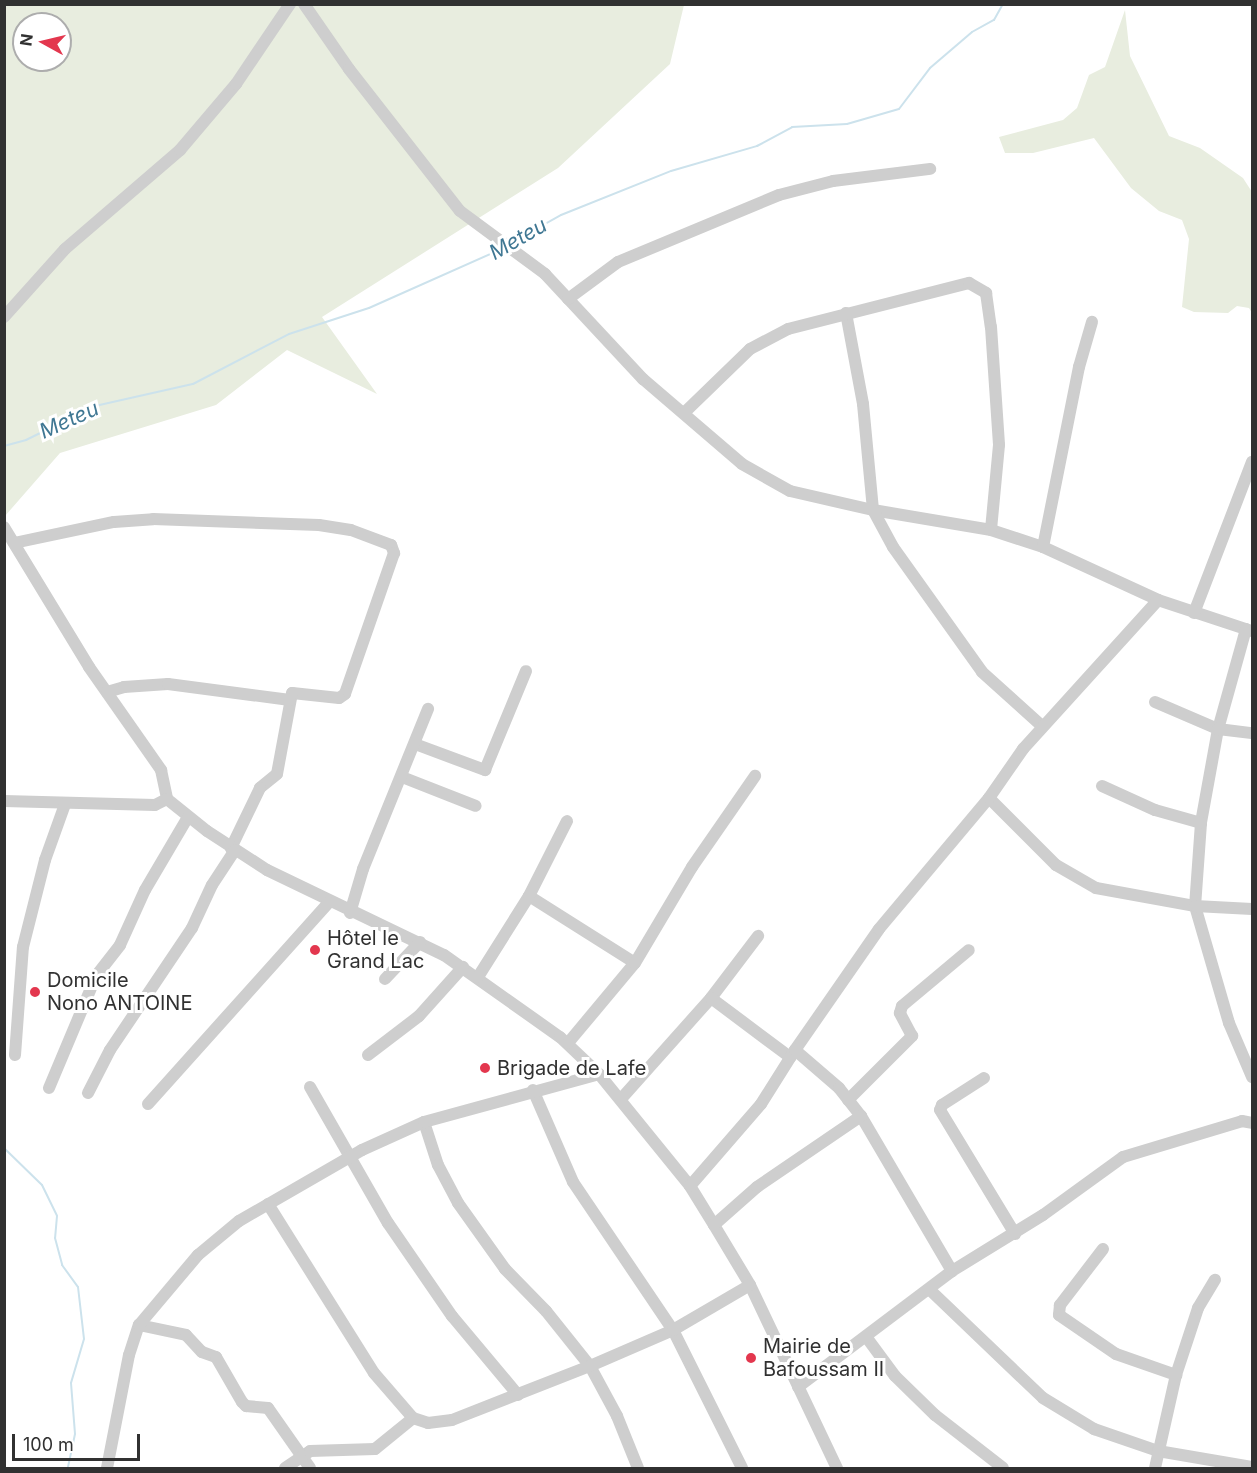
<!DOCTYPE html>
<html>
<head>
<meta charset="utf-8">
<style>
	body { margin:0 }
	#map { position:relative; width:1257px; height:1473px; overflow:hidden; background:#fff; font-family:Inter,sans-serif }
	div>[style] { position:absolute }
	.green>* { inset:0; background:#e8eddf }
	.stream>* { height:2px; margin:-1px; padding:0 1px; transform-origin:1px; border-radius:1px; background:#cce2ec }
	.minor>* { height:12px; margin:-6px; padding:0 6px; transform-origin:6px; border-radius:6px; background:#cecece }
	.dots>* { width:16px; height:16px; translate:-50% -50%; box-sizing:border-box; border:3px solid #fff; border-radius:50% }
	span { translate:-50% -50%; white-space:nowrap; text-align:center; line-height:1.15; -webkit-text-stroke:6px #fff; paint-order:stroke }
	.poi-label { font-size:20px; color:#313131 }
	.left { translate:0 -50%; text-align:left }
	.water-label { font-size:21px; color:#3f7793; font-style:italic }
	.frame { position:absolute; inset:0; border:6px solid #313131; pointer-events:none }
	.north { position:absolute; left:12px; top:12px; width:60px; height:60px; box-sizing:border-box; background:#fff; border:2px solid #adadad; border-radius:50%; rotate:278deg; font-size:16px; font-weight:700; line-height:24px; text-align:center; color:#313131 }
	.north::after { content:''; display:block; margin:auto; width:21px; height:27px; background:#e3374e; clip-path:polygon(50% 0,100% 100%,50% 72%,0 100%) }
	.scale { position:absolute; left:12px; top:1434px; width:128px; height:27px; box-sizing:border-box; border:3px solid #313131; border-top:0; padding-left:8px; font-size:18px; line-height:21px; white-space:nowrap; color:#313131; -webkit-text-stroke:4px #fff; paint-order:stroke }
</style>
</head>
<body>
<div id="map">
	<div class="green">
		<div style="clip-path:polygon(evenodd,5px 5px,684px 5px,670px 64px,558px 168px,322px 317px,377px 394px,287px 350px,216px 405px,60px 453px,5px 516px,5px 5px,24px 24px,60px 24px,60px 60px,24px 60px,24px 24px)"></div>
		<div style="clip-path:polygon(1125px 10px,1130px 56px,1169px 136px,1200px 148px,1243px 178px,1252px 192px,1252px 313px,1249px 308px,1237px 306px,1228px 313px,1194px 312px,1182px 307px,1189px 239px,1182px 220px,1159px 211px,1131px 188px,1094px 138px,1033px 153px,1005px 153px,999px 137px,1063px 120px,1077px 108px,1089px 75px,1105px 67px)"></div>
	</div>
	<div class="stream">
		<div style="left:511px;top:243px;width:57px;rotate:-29.2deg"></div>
		<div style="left:561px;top:215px;width:118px;rotate:-21.8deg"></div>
		<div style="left:671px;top:171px;width:90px;rotate:-16.2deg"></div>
		<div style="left:757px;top:146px;width:40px;rotate:-28deg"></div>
		<div style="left:792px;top:127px;width:55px;rotate:-3.1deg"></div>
		<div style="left:847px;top:124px;width:54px;rotate:-16.1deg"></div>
		<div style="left:899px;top:109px;width:51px;rotate:-52.9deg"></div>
		<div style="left:930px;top:68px;width:55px;rotate:-40.6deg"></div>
		<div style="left:972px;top:32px;width:25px;rotate:-29deg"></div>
		<div style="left:994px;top:20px;width:18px;rotate:-61deg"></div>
		<div style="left:4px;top:446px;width:23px;rotate:-15deg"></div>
		<div style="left:26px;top:440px;width:77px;rotate:-26.2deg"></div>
		<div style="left:95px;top:406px;width:100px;rotate:-12.7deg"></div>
		<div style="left:193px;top:384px;width:108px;rotate:-27.5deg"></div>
		<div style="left:289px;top:334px;width:84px;rotate:-18deg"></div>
		<div style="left:369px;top:308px;width:148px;rotate:-24deg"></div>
		<div style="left:4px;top:1148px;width:53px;rotate:44.2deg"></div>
		<div style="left:42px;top:1185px;width:34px;rotate:64deg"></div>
		<div style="left:57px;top:1216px;width:22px;rotate:95deg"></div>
		<div style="left:55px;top:1238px;width:28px;rotate:75deg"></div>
		<div style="left:62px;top:1265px;width:27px;rotate:54deg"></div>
		<div style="left:78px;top:1287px;width:52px;rotate:83.4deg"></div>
		<div style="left:84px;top:1339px;width:46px;rotate:106.5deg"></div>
		<div style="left:71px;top:1383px;width:51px;rotate:85.5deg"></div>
		<div style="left:75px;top:1434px;width:35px;rotate:102deg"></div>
	</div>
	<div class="minor">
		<div style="left:304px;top:4px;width:79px;rotate:55.3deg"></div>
		<div style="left:349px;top:69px;width:180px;rotate:52deg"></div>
		<div style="left:460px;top:211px;width:106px;rotate:36.5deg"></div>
		<div style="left:545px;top:274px;width:144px;rotate:47deg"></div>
		<div style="left:643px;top:379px;width:130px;rotate:40.6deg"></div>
		<div style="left:742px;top:464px;width:55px;rotate:29.4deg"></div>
		<div style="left:790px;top:491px;width:85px;rotate:12.9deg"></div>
		<div style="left:873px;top:510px;width:120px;rotate:9.6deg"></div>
		<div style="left:991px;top:530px;width:55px;rotate:18.1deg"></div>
		<div style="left:1043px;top:547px;width:127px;rotate:24.7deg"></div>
		<div style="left:1158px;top:600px;width:99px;rotate:18.3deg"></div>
		<div style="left:568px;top:299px;width:62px;rotate:-36.5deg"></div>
		<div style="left:618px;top:262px;width:174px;rotate:-22.6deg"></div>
		<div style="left:779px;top:195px;width:56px;rotate:-14.5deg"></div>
		<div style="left:833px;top:181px;width:98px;rotate:-7.1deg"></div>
		<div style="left:846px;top:313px;width:93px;rotate:79.4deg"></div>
		<div style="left:863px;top:404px;width:106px;rotate:84.6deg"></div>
		<div style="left:873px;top:510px;width:42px;rotate:61.6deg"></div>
		<div style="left:893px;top:547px;width:153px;rotate:54.5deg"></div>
		<div style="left:982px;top:672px;width:81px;rotate:42deg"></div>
		<div style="left:4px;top:317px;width:91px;rotate:-48.1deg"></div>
		<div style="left:65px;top:249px;width:152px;rotate:-40.7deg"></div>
		<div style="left:180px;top:150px;width:87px;rotate:-49.7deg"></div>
		<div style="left:236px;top:84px;width:97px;rotate:-56deg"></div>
		<div style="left:684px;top:413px;width:92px;rotate:-44.1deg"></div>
		<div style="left:750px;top:349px;width:43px;rotate:-27.8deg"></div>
		<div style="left:788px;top:329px;width:187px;rotate:-14.3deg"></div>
		<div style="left:969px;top:283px;width:20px;rotate:30deg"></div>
		<div style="left:986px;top:293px;width:34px;rotate:82deg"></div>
		<div style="left:991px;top:327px;width:118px;rotate:86.1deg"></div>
		<div style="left:999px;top:445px;width:85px;rotate:95.4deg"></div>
		<div style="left:4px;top:527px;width:164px;rotate:58.7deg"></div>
		<div style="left:89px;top:667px;width:126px;rotate:55deg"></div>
		<div style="left:161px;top:770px;width:30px;rotate:78deg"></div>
		<div style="left:14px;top:543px;width:102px;rotate:-11.9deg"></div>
		<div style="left:114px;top:522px;width:39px;rotate:-4deg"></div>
		<div style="left:153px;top:519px;width:166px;rotate:2.1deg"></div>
		<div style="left:319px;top:525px;width:32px;rotate:9deg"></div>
		<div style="left:351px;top:530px;width:43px;rotate:20.6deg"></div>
		<div style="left:391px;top:545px;width:9px;rotate:69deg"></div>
		<div style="left:394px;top:553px;width:149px;rotate:109.2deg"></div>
		<div style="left:345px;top:694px;width:7px;rotate:146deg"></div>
		<div style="left:339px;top:698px;width:47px;rotate:-173.9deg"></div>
		<div style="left:292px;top:693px;width:82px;rotate:100.5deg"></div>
		<div style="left:277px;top:774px;width:22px;rotate:141deg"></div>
		<div style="left:260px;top:788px;width:67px;rotate:115.8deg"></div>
		<div style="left:1043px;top:547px;width:184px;rotate:-78.7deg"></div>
		<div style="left:1079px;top:367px;width:47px;rotate:-73.9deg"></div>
		<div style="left:1194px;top:613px;width:162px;rotate:-69deg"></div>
		<div style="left:1246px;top:629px;width:104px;rotate:105.6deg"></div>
		<div style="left:1218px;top:729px;width:96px;rotate:100.3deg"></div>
		<div style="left:1201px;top:823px;width:83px;rotate:94.1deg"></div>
		<div style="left:1195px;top:906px;width:122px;rotate:73.8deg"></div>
		<div style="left:1229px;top:1023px;width:59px;rotate:66.9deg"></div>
		<div style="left:107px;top:692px;width:18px;rotate:-16deg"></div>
		<div style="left:124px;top:687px;width:44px;rotate:-3.9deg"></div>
		<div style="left:168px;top:684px;width:123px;rotate:7.5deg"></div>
		<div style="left:1155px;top:702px;width:69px;rotate:23.2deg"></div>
		<div style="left:1218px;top:729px;width:34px;rotate:7deg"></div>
		<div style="left:415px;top:744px;width:75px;rotate:20.4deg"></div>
		<div style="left:485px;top:770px;width:107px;rotate:-67.5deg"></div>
		<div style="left:402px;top:777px;width:79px;rotate:21.4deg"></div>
		<div style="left:1102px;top:786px;width:58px;rotate:24.4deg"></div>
		<div style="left:1155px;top:810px;width:48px;rotate:15.8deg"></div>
		<div style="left:989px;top:798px;width:95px;rotate:45deg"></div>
		<div style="left:1056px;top:865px;width:46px;rotate:29.9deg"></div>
		<div style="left:1096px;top:888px;width:101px;rotate:10.3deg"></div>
		<div style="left:1195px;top:906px;width:57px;rotate:3deg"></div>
		<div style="left:167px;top:799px;width:51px;rotate:38.7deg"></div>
		<div style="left:207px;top:831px;width:72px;rotate:33deg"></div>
		<div style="left:267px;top:870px;width:196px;rotate:25.7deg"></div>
		<div style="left:444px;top:955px;width:142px;rotate:35.3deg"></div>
		<div style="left:560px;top:1037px;width:54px;rotate:43.5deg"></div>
		<div style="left:599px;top:1074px;width:144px;rotate:50.9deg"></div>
		<div style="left:690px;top:1186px;width:46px;rotate:58.4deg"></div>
		<div style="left:714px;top:1225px;width:70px;rotate:59deg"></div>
		<div style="left:750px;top:1285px;width:203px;rotate:64.6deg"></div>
		<div style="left:4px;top:801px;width:151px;rotate:1.5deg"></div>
		<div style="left:155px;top:805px;width:13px;rotate:-27deg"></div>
		<div style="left:529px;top:896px;width:125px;rotate:32.3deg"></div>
		<div style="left:350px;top:913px;width:46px;rotate:-73.5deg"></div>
		<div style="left:363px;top:869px;width:173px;rotate:-67.9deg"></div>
		<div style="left:478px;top:977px;width:96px;rotate:-57.8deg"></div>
		<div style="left:529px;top:896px;width:84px;rotate:-63.1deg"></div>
		<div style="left:385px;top:979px;width:51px;rotate:-46.6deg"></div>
		<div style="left:711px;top:998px;width:78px;rotate:-52.8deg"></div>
		<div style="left:568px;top:1043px;width:104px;rotate:-50.1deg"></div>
		<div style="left:635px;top:963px;width:112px;rotate:-59.3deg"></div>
		<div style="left:692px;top:867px;width:111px;rotate:-55.3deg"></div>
		<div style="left:795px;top:1050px;width:147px;rotate:-55.2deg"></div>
		<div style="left:879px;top:929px;width:171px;rotate:-50deg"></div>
		<div style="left:989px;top:798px;width:60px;rotate:-55.2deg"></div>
		<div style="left:1023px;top:749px;width:201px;rotate:-47.8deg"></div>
		<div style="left:15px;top:1055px;width:108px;rotate:-85.8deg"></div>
		<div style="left:23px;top:947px;width:90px;rotate:-75.8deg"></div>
		<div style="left:45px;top:860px;width:59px;rotate:-70.3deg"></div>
		<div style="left:368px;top:1055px;width:64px;rotate:-37.4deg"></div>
		<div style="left:419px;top:1016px;width:66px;rotate:-48.1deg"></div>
		<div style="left:984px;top:1078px;width:50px;rotate:147.3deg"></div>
		<div style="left:942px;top:1105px;width:5px;rotate:112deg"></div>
		<div style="left:940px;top:1110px;width:145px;rotate:58.8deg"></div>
		<div style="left:310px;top:1087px;width:157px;rotate:60.2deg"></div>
		<div style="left:388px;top:1223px;width:113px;rotate:55.5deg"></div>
		<div style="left:452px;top:1316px;width:103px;rotate:50.1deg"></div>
		<div style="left:49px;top:1088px;width:121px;rotate:-67.2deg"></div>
		<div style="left:96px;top:976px;width:39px;rotate:-52deg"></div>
		<div style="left:120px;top:945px;width:60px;rotate:-65.6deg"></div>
		<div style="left:145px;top:890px;width:85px;rotate:-59.5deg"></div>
		<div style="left:533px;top:1090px;width:100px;rotate:66.5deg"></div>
		<div style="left:573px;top:1182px;width:179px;rotate:56deg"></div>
		<div style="left:673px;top:1330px;width:154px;rotate:63.4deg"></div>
		<div style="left:88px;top:1093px;width:48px;rotate:-62.9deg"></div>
		<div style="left:110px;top:1050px;width:147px;rotate:-56.1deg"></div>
		<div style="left:192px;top:928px;width:47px;rotate:-65.1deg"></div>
		<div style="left:212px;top:885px;width:42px;rotate:-56.7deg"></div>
		<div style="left:621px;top:1099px;width:135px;rotate:-48.3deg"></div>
		<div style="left:711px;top:998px;width:99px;rotate:36.8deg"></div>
		<div style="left:848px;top:1100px;width:91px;rotate:-45deg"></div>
		<div style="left:912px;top:1036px;width:26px;rotate:-118deg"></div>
		<div style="left:900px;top:1013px;width:7px;rotate:-74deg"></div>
		<div style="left:902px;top:1006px;width:87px;rotate:-39.9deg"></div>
		<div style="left:148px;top:1104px;width:271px;rotate:-48.1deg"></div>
		<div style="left:424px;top:1122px;width:45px;rotate:72deg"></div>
		<div style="left:438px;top:1165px;width:43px;rotate:62.2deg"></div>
		<div style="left:458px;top:1203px;width:81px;rotate:54.5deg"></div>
		<div style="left:505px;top:1269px;width:59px;rotate:45.7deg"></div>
		<div style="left:546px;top:1311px;width:70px;rotate:51.3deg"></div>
		<div style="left:590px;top:1366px;width:57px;rotate:61.6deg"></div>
		<div style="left:617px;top:1416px;width:56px;rotate:68deg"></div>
		<div style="left:690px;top:1186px;width:108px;rotate:-49.1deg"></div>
		<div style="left:761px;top:1104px;width:64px;rotate:-57.8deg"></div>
		<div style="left:795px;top:1050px;width:58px;rotate:40.8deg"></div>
		<div style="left:839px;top:1088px;width:36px;rotate:52deg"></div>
		<div style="left:861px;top:1116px;width:180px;rotate:59.6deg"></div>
		<div style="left:268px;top:1204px;width:199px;rotate:57.9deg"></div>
		<div style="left:374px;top:1373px;width:60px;rotate:49.1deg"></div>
		<div style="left:413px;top:1418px;width:16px;rotate:18deg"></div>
		<div style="left:428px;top:1423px;width:24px;rotate:-7deg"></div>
		<div style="left:452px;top:1420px;width:148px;rotate:-21.4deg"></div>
		<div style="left:590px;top:1366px;width:90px;rotate:-23.4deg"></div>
		<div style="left:673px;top:1330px;width:89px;rotate:-30.3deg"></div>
		<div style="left:714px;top:1225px;width:57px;rotate:-41.5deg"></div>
		<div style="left:757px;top:1187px;width:126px;rotate:-34.3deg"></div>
		<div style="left:1103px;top:1249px;width:71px;rotate:127.5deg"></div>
		<div style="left:1060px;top:1305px;width:10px;rotate:96deg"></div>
		<div style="left:1059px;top:1315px;width:69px;rotate:34.4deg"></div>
		<div style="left:1116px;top:1354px;width:64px;rotate:19.3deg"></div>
		<div style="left:930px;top:1290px;width:156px;rotate:43.7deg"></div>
		<div style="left:1043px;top:1398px;width:60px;rotate:31.3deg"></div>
		<div style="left:1094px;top:1429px;width:68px;rotate:19deg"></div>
		<div style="left:1158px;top:1451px;width:95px;rotate:9.7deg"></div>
		<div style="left:139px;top:1325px;width:48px;rotate:12deg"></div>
		<div style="left:186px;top:1335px;width:23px;rotate:47deg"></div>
		<div style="left:202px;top:1352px;width:15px;rotate:20deg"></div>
		<div style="left:216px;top:1357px;width:52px;rotate:60deg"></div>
		<div style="left:242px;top:1402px;width:6px;rotate:45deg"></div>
		<div style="left:246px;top:1406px;width:22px;rotate:5deg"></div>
		<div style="left:268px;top:1408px;width:73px;rotate:55deg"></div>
		<div style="left:867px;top:1338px;width:47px;rotate:53.6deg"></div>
		<div style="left:895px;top:1376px;width:56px;rotate:44.3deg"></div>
		<div style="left:935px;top:1415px;width:86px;rotate:37.9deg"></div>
		<div style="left:798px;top:1387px;width:193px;rotate:-37deg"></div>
		<div style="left:952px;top:1271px;width:107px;rotate:-31.6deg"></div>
		<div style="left:1043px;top:1215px;width:99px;rotate:-35.9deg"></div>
		<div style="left:1123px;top:1157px;width:124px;rotate:-16.8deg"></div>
		<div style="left:1242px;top:1121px;width:10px;rotate:11deg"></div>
		<div style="left:107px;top:1468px;width:115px;rotate:-79deg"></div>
		<div style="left:129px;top:1355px;width:32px;rotate:-72deg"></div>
		<div style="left:139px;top:1325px;width:92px;rotate:-49.9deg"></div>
		<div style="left:198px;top:1255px;width:53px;rotate:-39.7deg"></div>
		<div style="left:239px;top:1221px;width:142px;rotate:-30deg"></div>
		<div style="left:362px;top:1150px;width:68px;rotate:-24.3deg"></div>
		<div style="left:424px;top:1122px;width:181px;rotate:-15.3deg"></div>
		<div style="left:285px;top:1468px;width:30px;rotate:-34deg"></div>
		<div style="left:310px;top:1451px;width:65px;rotate:-1.8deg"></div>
		<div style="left:375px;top:1449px;width:49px;rotate:-39.2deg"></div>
		<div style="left:1155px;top:1468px;width:95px;rotate:-77.3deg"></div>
		<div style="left:1176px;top:1375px;width:71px;rotate:-71.8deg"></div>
		<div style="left:1198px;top:1308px;width:33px;rotate:-59deg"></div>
	</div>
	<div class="dots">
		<div style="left:315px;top:950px;background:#e3374e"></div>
		<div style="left:35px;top:992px;background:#e3374e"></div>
		<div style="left:485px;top:1068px;background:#e3374e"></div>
		<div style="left:751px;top:1358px;background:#e3374e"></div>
	</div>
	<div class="poi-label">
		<span class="left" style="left:327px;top:950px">Hôtel le<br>Grand Lac</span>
		<span class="left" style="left:47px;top:992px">Domicile<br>Nono ANTOINE</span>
		<span class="left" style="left:497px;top:1068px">Brigade de Lafe</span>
		<span class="left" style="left:763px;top:1358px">Mairie de<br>Bafoussam II</span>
	</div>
	<div class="water-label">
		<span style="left:518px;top:239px;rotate:-30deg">Meteu</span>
		<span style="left:69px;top:420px;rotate:-24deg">Meteu</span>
	</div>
	<div class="frame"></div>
	<div class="north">N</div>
	<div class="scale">100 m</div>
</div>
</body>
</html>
